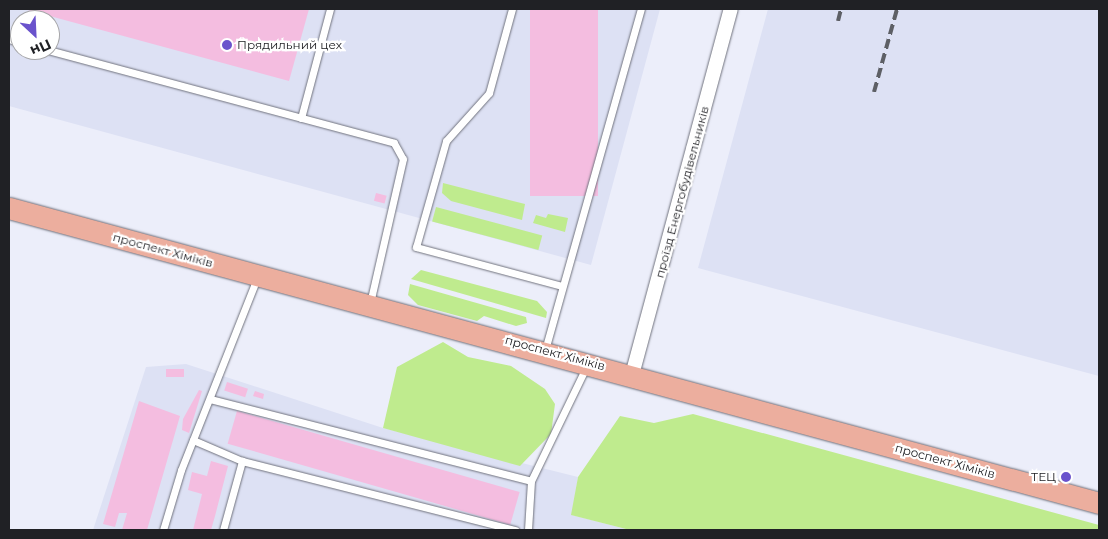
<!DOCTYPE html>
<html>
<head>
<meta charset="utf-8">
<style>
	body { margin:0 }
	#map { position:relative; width:1108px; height:539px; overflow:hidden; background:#eceefa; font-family:Montserrat,sans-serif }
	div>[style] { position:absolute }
	.built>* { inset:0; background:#dde1f4 }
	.green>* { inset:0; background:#bfeb8e; transform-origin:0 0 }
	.building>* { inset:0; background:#f4bde0; transform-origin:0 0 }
	.roads { filter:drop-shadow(0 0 1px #70727d) drop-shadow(0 0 1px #70727d) }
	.service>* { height:7px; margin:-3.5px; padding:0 3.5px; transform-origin:3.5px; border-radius:3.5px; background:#fff }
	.minor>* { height:14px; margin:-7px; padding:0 7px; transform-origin:7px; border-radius:7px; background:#fff }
	.primary>* { height:21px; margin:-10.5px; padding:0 10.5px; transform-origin:10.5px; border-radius:10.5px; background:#ecae9e }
	.rail>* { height:4px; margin-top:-2px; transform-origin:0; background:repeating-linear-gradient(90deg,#5d5f65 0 10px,transparent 0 15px) }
	.dots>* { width:14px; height:14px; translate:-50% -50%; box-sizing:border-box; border:2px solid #fff; border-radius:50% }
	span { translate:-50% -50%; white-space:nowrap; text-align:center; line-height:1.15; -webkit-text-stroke:4.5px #fff; paint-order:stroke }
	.poi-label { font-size:12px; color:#202125 }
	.left { translate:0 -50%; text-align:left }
	.right { translate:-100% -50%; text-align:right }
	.street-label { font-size:12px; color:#202125 }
	.frame { position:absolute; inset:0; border:10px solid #202125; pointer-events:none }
	.north { position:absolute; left:10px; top:10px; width:50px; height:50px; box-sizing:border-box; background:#fff; border:1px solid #a6a6a8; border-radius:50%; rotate:155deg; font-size:14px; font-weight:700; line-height:20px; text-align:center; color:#202125 }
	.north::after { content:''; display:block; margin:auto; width:18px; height:22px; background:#6a53cc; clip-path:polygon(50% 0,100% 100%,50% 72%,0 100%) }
</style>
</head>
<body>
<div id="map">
	<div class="built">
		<div style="clip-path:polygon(evenodd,9px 9px,660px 9px,591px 265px,9px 106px,9px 9px,20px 20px,50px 20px,50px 50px,20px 50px,20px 20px)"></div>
		<div style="clip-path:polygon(768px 9px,1099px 9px,1099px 376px,698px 268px)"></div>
		<div style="clip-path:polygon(186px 364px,383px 428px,578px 477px,572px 515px,630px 530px,93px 530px,146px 367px)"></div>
	</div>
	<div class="green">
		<div style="clip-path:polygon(443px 183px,525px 204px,522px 220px,451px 201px,442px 193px)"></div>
		<div style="left:436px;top:207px;width:110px;height:15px;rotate:15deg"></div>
		<div style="clip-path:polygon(548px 214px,568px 218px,565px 232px,533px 223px,536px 215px,546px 218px)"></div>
		<div style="clip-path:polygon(421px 270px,537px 301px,547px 312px,546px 318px,411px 279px)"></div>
		<div style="clip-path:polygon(410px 284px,526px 317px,527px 323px,516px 326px,484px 316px,477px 321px,418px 305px,408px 295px)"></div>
		<div style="clip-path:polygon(443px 342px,468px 357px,511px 366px,545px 389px,555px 404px,551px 434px,520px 466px,383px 428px,397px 367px)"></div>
		<div style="clip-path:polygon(693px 414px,1099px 525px,1099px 530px,630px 530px,571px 515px,578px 477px,620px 416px,654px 423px)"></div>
	</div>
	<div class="building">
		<div style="clip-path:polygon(24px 9px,309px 9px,289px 81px)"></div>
		<div style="left:530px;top:9px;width:68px;height:187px"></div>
		<div style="left:376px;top:193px;width:11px;height:8px;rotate:15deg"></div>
		<div style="left:184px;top:369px;width:8px;height:18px;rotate:90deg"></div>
		<div style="left:227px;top:382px;width:22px;height:9px;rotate:18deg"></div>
		<div style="clip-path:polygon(199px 390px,202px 391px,189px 433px,182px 430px,183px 419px)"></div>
		<div style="clip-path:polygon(255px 391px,264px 394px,263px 399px,253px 396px)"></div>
		<div style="clip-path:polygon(139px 401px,180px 416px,147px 530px,122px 530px,127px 513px,119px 513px,115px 527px,103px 524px)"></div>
		<div style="left:237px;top:411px;width:294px;height:34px;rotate:16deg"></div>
		<div style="clip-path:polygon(211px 461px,228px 466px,215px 516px,211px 530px,193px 530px,202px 494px,188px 490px,192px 472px,207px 476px)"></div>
	</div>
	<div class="roads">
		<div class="service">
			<div style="left:512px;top:9px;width:87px;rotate:105.3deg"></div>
			<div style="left:489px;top:93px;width:64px;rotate:131.9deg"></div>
			<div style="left:446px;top:141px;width:110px;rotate:105.8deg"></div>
			<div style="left:416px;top:247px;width:151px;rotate:15deg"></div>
			<div style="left:9px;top:39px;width:12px;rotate:20deg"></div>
			<div style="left:48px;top:50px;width:358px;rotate:15deg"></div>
			<div style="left:394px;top:143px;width:18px;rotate:61deg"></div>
			<div style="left:403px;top:159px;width:148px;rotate:102.9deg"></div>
			<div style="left:301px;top:118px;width:113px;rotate:-75.1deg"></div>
			<div style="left:545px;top:350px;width:354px;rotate:-74.3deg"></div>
			<div style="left:210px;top:399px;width:331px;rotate:14.3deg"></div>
			<div style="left:193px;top:440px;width:53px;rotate:23.2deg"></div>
			<div style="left:242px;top:461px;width:282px;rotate:14.2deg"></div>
			<div style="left:163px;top:530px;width:63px;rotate:-73.3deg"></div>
			<div style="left:181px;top:470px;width:206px;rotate:-68.4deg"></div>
			<div style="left:223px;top:530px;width:72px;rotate:-74.6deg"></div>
			<div style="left:528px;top:530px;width:49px;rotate:-86.5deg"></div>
			<div style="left:531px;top:481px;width:127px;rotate:-64.2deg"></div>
		</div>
		<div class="minor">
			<div style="left:632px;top:375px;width:379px;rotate:-74.9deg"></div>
		</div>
		<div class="primary">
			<div style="left:9px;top:208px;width:1129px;rotate:15.14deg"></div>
		</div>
	</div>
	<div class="rail">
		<div style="left:838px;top:21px;width:12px;rotate:-76deg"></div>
		<div style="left:874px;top:92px;width:86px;rotate:-74.5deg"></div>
	</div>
	<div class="dots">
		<div style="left:227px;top:45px;background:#6a53cc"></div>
		<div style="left:1066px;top:477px;background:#6a53cc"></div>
	</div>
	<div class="poi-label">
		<span class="left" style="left:237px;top:45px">Прядильний цех</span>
		<span class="right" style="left:1056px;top:477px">ТЕЦ</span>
	</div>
	<div class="street-label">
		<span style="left:682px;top:192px;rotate:-75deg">проїзд Енергобудівельників</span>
		<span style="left:163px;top:250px;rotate:15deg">проспект Хіміків</span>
		<span style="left:555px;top:353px;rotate:15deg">проспект Хіміків</span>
		<span style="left:945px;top:461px;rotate:15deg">проспект Хіміків</span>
	</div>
	<div class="frame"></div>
	<div class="north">Пн</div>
</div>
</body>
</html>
